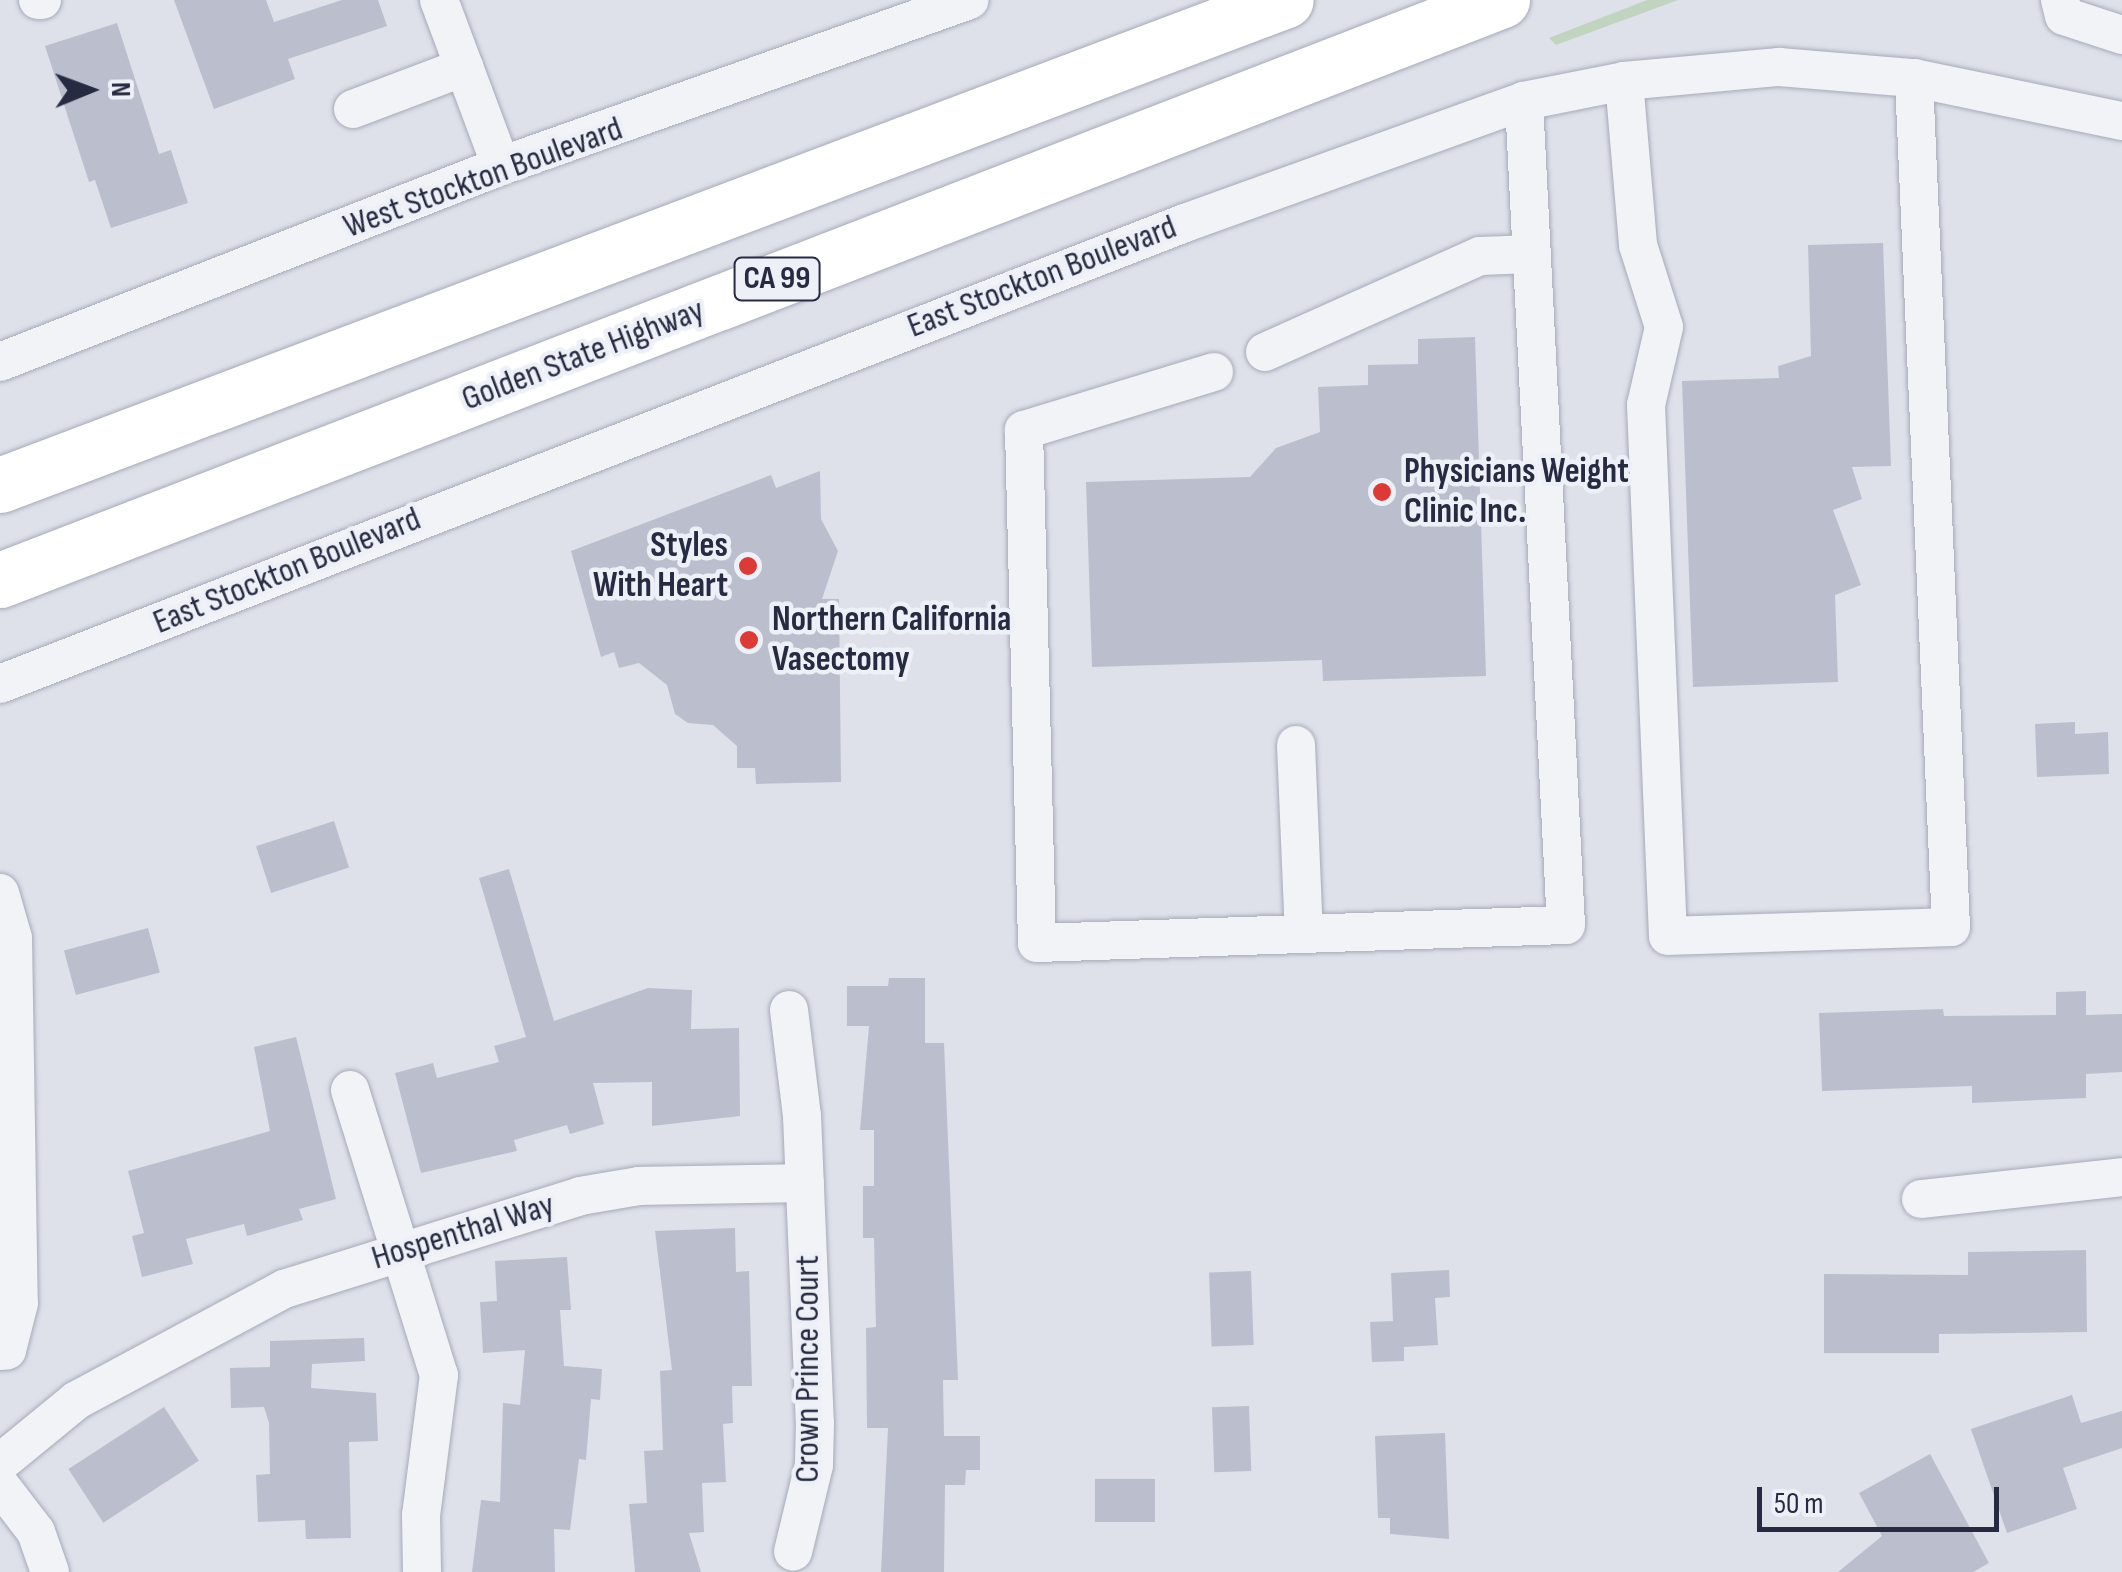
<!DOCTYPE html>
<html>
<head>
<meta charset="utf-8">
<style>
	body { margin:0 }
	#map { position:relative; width:2122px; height:1572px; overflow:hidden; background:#dee1ea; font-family:"Sofia Sans Condensed",sans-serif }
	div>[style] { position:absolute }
	.green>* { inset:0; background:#c0d4bf }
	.building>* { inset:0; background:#bbbfcd; transform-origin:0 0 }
	.roads { filter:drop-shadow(0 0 2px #a7aab8) drop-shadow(0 0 2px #a7aab8) }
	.minor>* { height:38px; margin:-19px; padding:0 19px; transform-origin:19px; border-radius:19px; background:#f2f3f7 }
	.highway>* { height:55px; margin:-27.5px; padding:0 27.5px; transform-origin:27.5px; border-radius:27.5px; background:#fff }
	.dots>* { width:28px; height:28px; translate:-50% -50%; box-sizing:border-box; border:5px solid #eef0f7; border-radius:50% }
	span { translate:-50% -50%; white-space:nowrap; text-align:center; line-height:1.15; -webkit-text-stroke:9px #eef0f7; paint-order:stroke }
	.shield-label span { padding:2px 8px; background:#eef0f7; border:2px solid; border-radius:8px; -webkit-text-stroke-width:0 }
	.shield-label { font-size:32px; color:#262b42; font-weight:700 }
	.street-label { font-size:35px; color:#262b42 }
	.poi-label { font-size:35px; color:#262b42; font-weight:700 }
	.left { translate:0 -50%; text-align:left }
	.right { translate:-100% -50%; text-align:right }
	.north { position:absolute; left:40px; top:40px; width:100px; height:100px; -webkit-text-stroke:8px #eef0f7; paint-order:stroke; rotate:89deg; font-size:28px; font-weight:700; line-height:40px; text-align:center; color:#262b42 }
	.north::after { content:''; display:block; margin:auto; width:35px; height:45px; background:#262b42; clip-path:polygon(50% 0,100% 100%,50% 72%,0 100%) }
	.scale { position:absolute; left:1757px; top:1487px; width:242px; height:45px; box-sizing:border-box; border:5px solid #262b42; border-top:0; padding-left:12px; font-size:30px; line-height:35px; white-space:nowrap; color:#262b42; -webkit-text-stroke:8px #eef0f7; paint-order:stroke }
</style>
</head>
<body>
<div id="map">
	<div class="green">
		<div style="clip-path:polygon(1647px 0,1678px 0,1556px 45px,1549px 38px)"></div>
	</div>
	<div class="building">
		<div style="clip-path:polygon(174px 0,266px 0,274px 22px,342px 0,378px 0,387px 26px,288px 59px,295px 79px,214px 109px)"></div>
		<div style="clip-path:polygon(117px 23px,159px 154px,171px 150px,188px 203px,111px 228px,95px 180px,89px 182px,45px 46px)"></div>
		<div style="clip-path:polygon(1883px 243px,1891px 466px,1852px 467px,1862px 499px,1833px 510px,1861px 585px,1835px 595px,1838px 682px,1693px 687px,1682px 381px,1779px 378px,1778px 366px,1811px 356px,1808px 245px)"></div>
		<div style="clip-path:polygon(1475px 337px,1486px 676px,1323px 681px,1322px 660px,1092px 667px,1086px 482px,1250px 477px,1276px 448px,1320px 432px,1318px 387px,1368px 385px,1368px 365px,1418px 364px,1418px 339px)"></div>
		<div style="clip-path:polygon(820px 471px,821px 519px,838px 551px,822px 599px,839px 599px,841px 782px,756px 784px,755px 768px,737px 768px,737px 746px,713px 725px,688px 723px,675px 714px,667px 685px,639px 663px,619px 668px,614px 652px,601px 657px,571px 551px,771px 475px,776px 488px)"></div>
		<div style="clip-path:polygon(2075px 722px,2075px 734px,2108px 732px,2109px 774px,2037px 777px,2035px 724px)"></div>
		<div style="left:334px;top:821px;width:49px;height:82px;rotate:72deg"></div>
		<div style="clip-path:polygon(509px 869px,554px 1021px,648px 988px,692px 990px,691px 1029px,739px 1028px,740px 1116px,652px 1126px,652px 1082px,593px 1083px,604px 1124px,570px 1134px,567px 1125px,514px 1140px,517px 1151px,421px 1173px,395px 1073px,433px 1063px,437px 1078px,499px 1062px,494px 1046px,526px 1037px,479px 878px)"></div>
		<div style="left:148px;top:928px;width:46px;height:87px;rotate:75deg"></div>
		<div style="clip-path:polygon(889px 978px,925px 978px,925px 1043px,944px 1043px,958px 1380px,943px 1380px,944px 1436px,980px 1436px,980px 1470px,966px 1470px,965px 1485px,945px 1485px,944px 1572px,881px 1572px,888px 1428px,867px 1428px,866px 1328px,876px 1327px,874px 1238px,863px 1238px,863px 1186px,874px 1186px,874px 1130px,860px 1130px,869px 1026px,847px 1026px,847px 986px,888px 986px)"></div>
		<div style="clip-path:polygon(2086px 991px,2086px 1015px,2122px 1014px,2122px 1072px,2086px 1074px,2086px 1098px,1972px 1103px,1972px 1086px,1822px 1091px,1819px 1013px,1943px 1009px,1944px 1016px,2056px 1015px,2056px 992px)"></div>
		<div style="clip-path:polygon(296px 1037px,336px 1199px,299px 1209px,303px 1220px,247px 1236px,244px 1224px,186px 1239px,193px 1264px,142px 1277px,132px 1236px,144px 1233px,128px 1171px,270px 1131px,254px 1047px)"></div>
		<div style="clip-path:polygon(735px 1228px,736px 1272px,749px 1271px,752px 1386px,732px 1386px,733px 1423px,723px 1424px,726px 1482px,702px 1483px,704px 1532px,689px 1533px,701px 1572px,635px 1572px,629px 1504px,647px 1503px,644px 1451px,663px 1450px,660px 1371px,672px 1370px,655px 1231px)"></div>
		<div style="clip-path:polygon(2086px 1250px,2087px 1332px,1939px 1334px,1939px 1353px,1824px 1353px,1824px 1274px,1968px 1275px,1968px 1252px)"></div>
		<div style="clip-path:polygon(567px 1257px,571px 1310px,560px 1310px,564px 1366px,602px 1369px,600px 1400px,591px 1399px,586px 1460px,579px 1459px,570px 1530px,554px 1529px,555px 1572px,472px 1572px,481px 1500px,500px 1502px,503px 1403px,520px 1405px,525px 1350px,483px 1353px,480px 1302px,497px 1301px,495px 1261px)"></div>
		<div style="clip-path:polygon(1449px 1270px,1450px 1297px,1435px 1298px,1438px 1345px,1404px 1347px,1404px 1361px,1372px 1362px,1370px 1322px,1393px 1321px,1391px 1273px)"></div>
		<div style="left:1251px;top:1271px;width:74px;height:42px;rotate:88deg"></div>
		<div style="clip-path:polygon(364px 1338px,365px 1361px,312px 1364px,311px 1388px,376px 1393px,378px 1441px,349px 1442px,351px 1538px,306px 1539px,305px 1520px,258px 1522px,256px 1475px,270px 1474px,269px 1423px,264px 1407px,231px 1408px,230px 1368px,270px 1367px,270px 1341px)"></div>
		<div style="clip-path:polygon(2072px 1395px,2081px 1423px,2122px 1411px,2122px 1448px,2063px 1468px,2077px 1509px,2007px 1533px,1971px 1429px)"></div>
		<div style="left:1249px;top:1406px;width:65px;height:37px;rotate:88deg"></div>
		<div style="left:164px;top:1407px;width:64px;height:114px;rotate:57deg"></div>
		<div style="clip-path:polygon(1445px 1433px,1449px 1539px,1390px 1534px,1390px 1518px,1378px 1518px,1375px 1436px)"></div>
		<div style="clip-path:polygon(1930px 1454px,1989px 1563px,1973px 1572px,1838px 1572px,1882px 1536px,1859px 1493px)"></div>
		<div style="left:1095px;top:1479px;width:60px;height:43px"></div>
	</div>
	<div class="roads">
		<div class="minor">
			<div style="left:38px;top:0;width:4px"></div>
			<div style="left:439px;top:0;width:177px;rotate:69.5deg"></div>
			<div style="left:2060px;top:0;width:16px;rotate:76deg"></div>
			<div style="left:2064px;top:16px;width:61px;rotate:18.1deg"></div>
			<div style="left:1624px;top:81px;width:165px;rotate:85.1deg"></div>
			<div style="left:1638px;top:245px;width:86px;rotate:72.4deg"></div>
			<div style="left:1664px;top:327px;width:80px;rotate:103deg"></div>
			<div style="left:1646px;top:405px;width:531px;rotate:87.63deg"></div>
			<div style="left:1668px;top:936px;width:283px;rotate:-1.8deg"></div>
			<div style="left:1951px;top:927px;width:850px;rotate:-92.5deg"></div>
			<div style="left:353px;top:109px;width:119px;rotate:-20.7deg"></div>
			<div style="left:1265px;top:352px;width:235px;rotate:-24.1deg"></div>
			<div style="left:1480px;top:256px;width:52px;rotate:-2.2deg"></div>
			<div style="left:0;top:362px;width:538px;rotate:-21.37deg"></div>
			<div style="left:501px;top:166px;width:497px;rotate:-19.5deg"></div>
			<div style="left:1214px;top:372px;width:199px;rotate:163deg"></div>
			<div style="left:1024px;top:430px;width:513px;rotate:88.55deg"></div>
			<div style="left:1037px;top:943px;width:529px;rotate:-1.95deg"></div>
			<div style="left:1566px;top:925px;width:825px;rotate:-92.92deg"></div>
			<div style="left:0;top:684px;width:1272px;rotate:-21.26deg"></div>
			<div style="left:1185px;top:223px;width:360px;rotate:-19.8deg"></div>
			<div style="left:1524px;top:101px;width:102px;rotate:-11.3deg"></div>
			<div style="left:1624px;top:81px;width:156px;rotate:-5.2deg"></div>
			<div style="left:1779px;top:67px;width:135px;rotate:4.7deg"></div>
			<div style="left:1914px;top:78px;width:212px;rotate:11.7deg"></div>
			<div style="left:1296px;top:745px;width:189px;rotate:87.6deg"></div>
			<div style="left:0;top:893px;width:47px;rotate:73.9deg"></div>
			<div style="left:13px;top:938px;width:365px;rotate:89.1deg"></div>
			<div style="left:19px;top:1303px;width:49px;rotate:104.3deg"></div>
			<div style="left:7px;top:1350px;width:7px;rotate:172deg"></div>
			<div style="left:789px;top:1010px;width:107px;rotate:83deg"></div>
			<div style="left:802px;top:1116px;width:307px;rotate:87.6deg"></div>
			<div style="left:815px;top:1423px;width:42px;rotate:91.4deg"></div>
			<div style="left:814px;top:1465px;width:89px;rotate:103.6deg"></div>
			<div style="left:350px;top:1090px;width:299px;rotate:72.7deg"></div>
			<div style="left:439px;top:1375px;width:141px;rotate:97.3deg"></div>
			<div style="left:421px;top:1515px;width:57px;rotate:89deg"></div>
			<div style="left:1921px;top:1199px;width:202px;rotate:-6.2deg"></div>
			<div style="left:0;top:1463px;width:99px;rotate:-39.3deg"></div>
			<div style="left:77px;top:1400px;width:235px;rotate:-28.2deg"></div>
			<div style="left:284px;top:1289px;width:310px;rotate:-17.4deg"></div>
			<div style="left:580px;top:1196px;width:60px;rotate:-9.6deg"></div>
			<div style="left:639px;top:1186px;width:166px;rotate:-1deg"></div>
			<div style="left:0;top:1485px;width:59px;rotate:52.5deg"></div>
			<div style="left:36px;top:1532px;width:42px;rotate:70.7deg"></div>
		</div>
		<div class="highway">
			<div style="left:0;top:485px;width:1374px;rotate:-20.66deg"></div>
			<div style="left:0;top:580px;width:1610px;rotate:-21.11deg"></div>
		</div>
	</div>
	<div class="dots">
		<div style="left:1382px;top:492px;background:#dc3a36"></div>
		<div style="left:748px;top:566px;background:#dc3a36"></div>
		<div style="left:749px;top:640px;background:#dc3a36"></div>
	</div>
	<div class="shield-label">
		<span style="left:777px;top:279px">CA 99</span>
	</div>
	<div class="street-label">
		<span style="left:483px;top:178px;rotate:-20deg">West Stockton Boulevard</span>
		<span style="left:1042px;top:277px;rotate:-21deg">East Stockton Boulevard</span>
		<span style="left:583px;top:355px;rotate:-21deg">Golden State Highway</span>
		<span style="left:287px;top:571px;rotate:-22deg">East Stockton Boulevard</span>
		<span style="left:463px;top:1232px;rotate:-17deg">Hospenthal Way</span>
		<span style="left:808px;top:1369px;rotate:-90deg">Crown Prince Court</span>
	</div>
	<div class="poi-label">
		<span class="left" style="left:1404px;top:492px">Physicians Weight<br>Clinic Inc.</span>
		<span class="right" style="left:728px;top:566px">Styles<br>With Heart</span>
		<span class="left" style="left:772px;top:640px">Northern California<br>Vasectomy</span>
	</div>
	<div class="north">N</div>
	<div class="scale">50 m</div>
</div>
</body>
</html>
